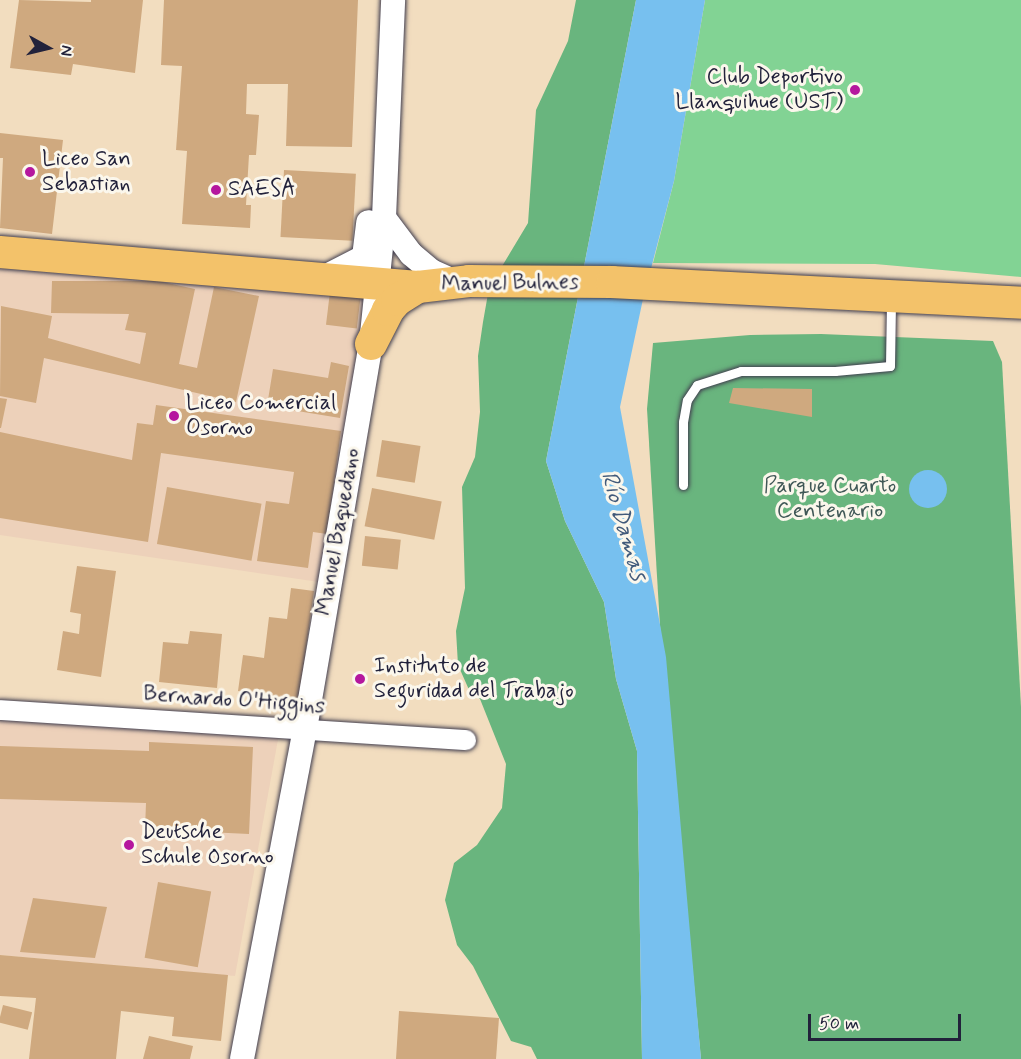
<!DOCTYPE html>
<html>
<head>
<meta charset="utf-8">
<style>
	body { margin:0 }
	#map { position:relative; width:1021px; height:1059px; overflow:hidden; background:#f2ddbf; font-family:Mynerve,sans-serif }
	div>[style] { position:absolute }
	.built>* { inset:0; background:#edd1ba }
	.green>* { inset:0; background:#82d394 }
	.forest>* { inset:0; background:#69b57e }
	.water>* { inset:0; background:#77c0ef }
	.round { border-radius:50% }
	.building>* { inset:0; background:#cfa97f; transform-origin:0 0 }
	.roads { filter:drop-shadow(0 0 2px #413e4f) drop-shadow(0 0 2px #413e4f) }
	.service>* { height:9px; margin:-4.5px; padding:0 4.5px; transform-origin:4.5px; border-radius:4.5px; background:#fff }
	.minor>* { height:20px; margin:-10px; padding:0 10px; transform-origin:10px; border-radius:10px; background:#fff }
	.tertiary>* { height:24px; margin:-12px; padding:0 12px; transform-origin:12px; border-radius:12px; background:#fff }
	.primary>* { height:32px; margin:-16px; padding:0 16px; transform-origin:16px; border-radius:16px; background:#f3c26a }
	.dots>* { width:16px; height:16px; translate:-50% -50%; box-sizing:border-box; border:3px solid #fbf7ec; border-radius:50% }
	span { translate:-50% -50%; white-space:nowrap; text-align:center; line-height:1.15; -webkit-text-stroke:6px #fbf7ec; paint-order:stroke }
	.poi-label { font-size:22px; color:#22223b }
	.right { translate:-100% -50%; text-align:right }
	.left { translate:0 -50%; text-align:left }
	.street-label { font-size:22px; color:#22223b }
	.park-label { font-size:22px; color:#3f5756 }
	.water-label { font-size:24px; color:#40597a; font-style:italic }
	.north { position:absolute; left:18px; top:18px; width:60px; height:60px; -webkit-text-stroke:4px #fbf7ec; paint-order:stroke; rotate:98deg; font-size:16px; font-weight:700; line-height:24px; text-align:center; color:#22223b }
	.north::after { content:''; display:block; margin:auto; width:21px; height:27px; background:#22223b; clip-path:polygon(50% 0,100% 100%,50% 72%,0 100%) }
	.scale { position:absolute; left:808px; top:1014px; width:153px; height:27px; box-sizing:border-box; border:3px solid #22223b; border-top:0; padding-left:8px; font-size:18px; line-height:21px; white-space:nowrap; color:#22223b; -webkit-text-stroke:4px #fbf7ec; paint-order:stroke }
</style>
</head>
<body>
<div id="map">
	<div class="built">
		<div style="clip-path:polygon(0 266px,367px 297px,319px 582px,0 535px)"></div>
		<div style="clip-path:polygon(0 720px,279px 734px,235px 976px,0 955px)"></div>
	</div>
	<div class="green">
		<div style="clip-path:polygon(705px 0,1021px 0,1021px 277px,875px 264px,653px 263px,674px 181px)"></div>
	</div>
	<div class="forest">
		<div style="clip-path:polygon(576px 0,636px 0,546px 461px,565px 521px,604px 602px,616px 679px,637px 751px,642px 1059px,537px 1059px,531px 1047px,511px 1041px,473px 966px,457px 945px,445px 900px,454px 863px,477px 845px,502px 808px,506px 764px,480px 699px,470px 692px,458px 665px,456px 631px,465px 588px,462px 487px,475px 457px,480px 412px,478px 356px,483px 322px,489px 288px,528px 223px,536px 110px,568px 41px)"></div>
		<div style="clip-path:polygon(821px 334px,993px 341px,1002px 362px,1021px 707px,1021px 1059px,701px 1059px,660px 626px,647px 409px,653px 343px,750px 335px)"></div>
	</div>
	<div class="water">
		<div style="clip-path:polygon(636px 0,705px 0,674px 181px,643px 299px,620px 407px,666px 657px,701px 1059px,642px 1059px,637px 751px,616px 679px,604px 602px,565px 521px,546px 461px)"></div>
		<div class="round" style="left:909px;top:470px;width:38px;height:38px"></div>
	</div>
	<div class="building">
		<div style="clip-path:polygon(19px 0,91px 2px,91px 0,143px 0,135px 73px,73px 64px,71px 75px,10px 68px)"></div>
		<div style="clip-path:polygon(164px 0,358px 0,352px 147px,286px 146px,288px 84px,247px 84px,246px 114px,259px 115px,256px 155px,249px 155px,246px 205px,251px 205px,250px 228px,182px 224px,187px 151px,176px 150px,182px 66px,161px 65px)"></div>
		<div style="clip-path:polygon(0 133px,63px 140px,52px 234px,0 228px,3px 158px,0 158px)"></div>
		<div style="left:284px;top:170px;width:72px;height:67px;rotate:3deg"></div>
		<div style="clip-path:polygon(52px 281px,158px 281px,195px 289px,179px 364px,197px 368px,214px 287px,259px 296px,236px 402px,44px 358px,36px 403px,0 396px,1px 306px,52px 316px,48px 338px,140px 364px,146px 333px,125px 330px,129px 314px,51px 313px)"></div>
		<div style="left:330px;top:292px;width:31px;height:33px;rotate:7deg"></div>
		<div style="clip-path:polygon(331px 362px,349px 366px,340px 418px,267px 406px,273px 369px,328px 378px)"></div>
		<div style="clip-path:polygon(733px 388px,812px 389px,812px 417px,729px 403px)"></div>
		<div style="clip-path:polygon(0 398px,7px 399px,1px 428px,0 428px)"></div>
		<div style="clip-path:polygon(156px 405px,341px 431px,327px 534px,313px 532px,308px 568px,257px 561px,266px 501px,289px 504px,294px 472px,161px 453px,148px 542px,0 518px,0 432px,132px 460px,137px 423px,153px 425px)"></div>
		<div style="left:382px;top:440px;width:39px;height:37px;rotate:9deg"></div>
		<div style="left:167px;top:487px;width:96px;height:58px;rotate:10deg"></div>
		<div style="left:372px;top:488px;width:71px;height:39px;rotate:11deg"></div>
		<div style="left:365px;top:536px;width:36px;height:30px;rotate:6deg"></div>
		<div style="clip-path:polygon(77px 566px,116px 571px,101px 677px,57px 670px,63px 631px,79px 634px,81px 614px,70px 612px)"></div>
		<div style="clip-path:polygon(291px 588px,314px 591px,299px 700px,238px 691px,243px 655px,264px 658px,269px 617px,287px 619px)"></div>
		<div style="clip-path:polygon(190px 631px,222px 634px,217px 688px,159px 682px,163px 642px,188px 644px)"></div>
		<div style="clip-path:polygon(149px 742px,253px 747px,249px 834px,145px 829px,146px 803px,0 799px,0 746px,149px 751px)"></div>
		<div style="left:158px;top:882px;width:54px;height:77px;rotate:10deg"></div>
		<div style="clip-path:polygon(33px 898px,107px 907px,95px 958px,20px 952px)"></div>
		<div style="clip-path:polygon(0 955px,228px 975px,221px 1041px,172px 1036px,174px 1017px,121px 1011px,116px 1059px,29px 1059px,36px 998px,0 996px)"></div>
		<div style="left:3px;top:1005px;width:30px;height:18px;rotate:14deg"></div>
		<div style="clip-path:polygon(399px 1011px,499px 1018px,496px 1059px,396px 1059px)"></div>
		<div style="clip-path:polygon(149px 1036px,193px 1046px,190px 1059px,143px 1059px)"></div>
	</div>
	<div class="roads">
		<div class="service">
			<div style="left:683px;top:485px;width:63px;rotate:-90deg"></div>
			<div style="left:683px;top:422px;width:22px;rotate:-80deg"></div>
			<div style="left:687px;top:400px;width:18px;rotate:-56deg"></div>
			<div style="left:697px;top:385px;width:46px;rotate:-17.7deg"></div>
			<div style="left:741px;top:371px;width:94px"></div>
			<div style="left:835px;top:371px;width:55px;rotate:-5.2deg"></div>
			<div style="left:890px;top:366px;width:66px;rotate:-89.1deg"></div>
		</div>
		<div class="minor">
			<div style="left:0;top:710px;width:467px;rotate:3.7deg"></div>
		</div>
		<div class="tertiary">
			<div style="left:384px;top:218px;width:45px;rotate:53.1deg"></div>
			<div style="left:411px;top:254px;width:26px;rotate:40deg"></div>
			<div style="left:431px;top:271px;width:27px;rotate:24deg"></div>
			<div style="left:323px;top:278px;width:46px;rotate:-27.1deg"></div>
			<div style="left:364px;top:257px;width:35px;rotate:-83deg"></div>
			<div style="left:242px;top:1059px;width:336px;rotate:-79.2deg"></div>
			<div style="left:305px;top:729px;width:391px;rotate:-80.3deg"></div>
			<div style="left:371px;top:344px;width:127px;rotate:-84.1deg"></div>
			<div style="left:384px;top:218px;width:218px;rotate:-87.6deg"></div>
		</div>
		<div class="primary">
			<div style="left:0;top:252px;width:419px;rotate:4.8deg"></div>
			<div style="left:418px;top:287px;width:51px;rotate:-6.7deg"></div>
			<div style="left:469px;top:281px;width:143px;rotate:0.4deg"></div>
			<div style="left:612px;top:282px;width:410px;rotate:2.9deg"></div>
			<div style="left:371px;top:344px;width:38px;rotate:-63deg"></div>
			<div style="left:388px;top:310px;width:13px;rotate:-48deg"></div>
			<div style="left:397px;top:300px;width:25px;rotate:-32deg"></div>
		</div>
	</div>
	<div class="dots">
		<div style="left:855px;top:90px;background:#b5179e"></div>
		<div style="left:30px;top:172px;background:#b5179e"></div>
		<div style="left:216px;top:190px;background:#b5179e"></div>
		<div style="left:174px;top:416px;background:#b5179e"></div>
		<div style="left:360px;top:679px;background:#b5179e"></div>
		<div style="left:129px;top:845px;background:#b5179e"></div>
	</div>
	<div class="poi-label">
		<span class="right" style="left:843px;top:90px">Club Deportivo<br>Llanquihue (UST)</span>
		<span class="left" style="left:42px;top:172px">Liceo San<br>Sebastian</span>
		<span class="left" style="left:228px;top:190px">SAESA</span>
		<span class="left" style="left:186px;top:416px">Liceo Comercial<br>Osorno</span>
		<span class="left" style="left:374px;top:679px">Instituto de<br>Seguridad del Trabajo</span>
		<span class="left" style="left:141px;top:845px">Deutsche<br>Schule Osorno</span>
	</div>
	<div class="street-label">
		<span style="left:510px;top:284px;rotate:-1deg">Manuel Bulnes</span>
		<span style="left:339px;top:532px;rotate:-80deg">Manuel Baquedano</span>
		<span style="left:234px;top:701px;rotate:4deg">Bernardo O'Higgins</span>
	</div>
	<div class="park-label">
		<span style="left:830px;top:499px">Parque Cuarto<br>Centenario</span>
	</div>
	<div class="water-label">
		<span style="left:623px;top:526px;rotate:74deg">Río Damas</span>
	</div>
	<div class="north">N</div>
	<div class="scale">50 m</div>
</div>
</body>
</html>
